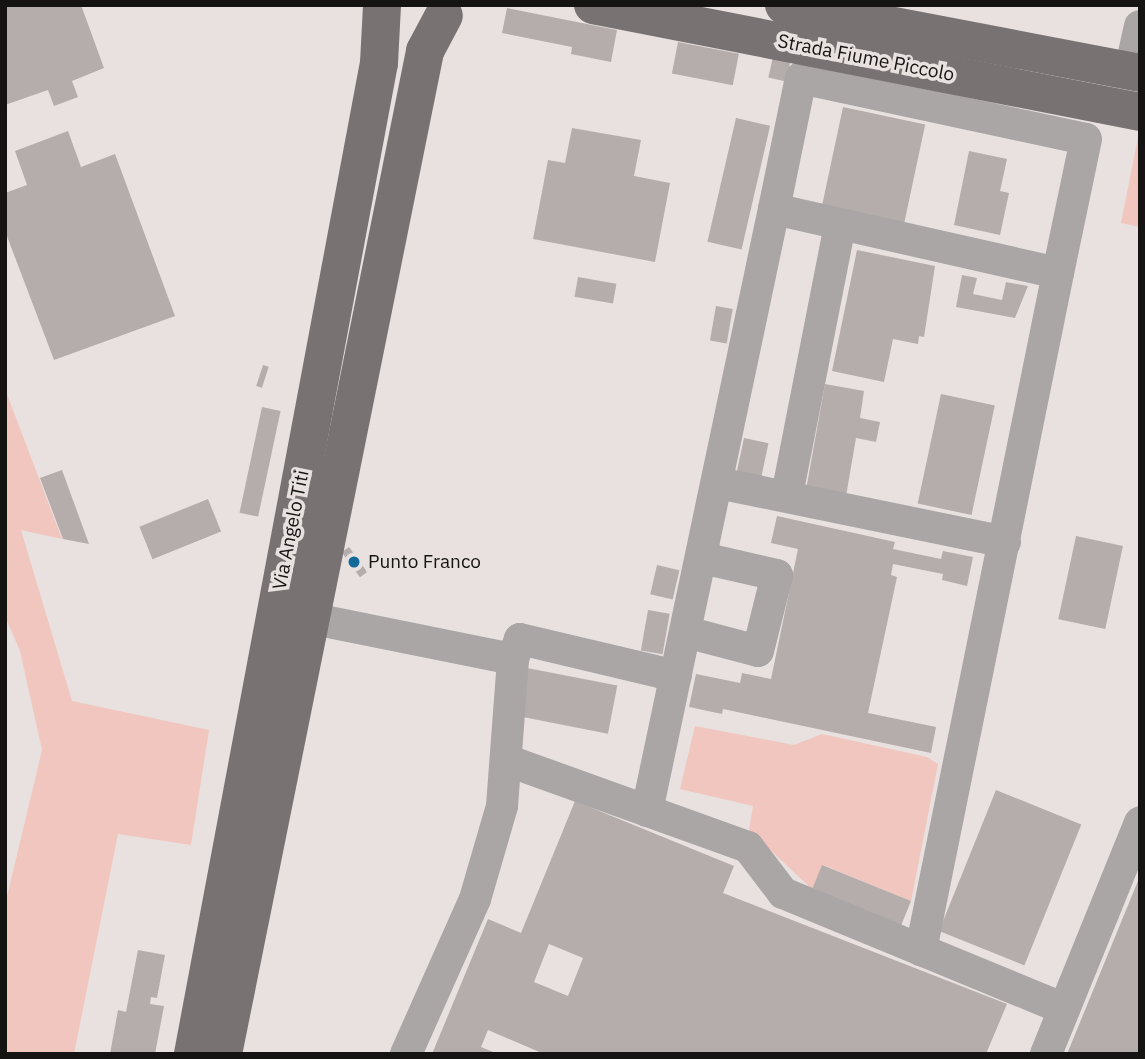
<!DOCTYPE html>
<style>
body{margin:0}
#map{position:relative;width:1145px;height:1059px;overflow:hidden;background:#e8e1e0;font-family:"IBM Plex Sans",sans-serif}
div>[style]{position:absolute}
.green>*{inset:0;background:#f1c6be}
.building>*{inset:0;background:#b4adac;transform-origin:0 0}
.minor>*{height:32px;margin:-16px;padding:0 16px;transform-origin:16px;border-radius:16px;background:#a9a6a5}
.major>*{height:38px;margin:-19px;padding:0 19px;transform-origin:19px;border-radius:19px;background:#787272}
.dots>*{width:19px;height:19px;translate:-50% -50%;box-sizing:border-box;border:4px solid #e8e1e0;border-radius:50%}
span{translate:-50% -50%;white-space:nowrap;text-align:center;line-height:1.15;-webkit-text-stroke:7px #e8e1e0;paint-order:stroke}
.street-label{font-size:19px;color:#161413}
.poi-label{font-size:19px;color:#161413}
.left{translate:0 -50%;text-align:left}
.frame{position:absolute;inset:0;border:7px solid #161413;pointer-events:none}
</style>
<div id="map">
<div class="green">
<div style="clip-path:polygon(1139px 132px,1140px 132px,1140px 227px,1121px 223px)"></div>
<div style="clip-path:polygon(5px 389px,62px 539px,21px 530px,72px 701px,209px 730px,191px 845px,118px 834px,74px 1054px,5px 1054px,5px 905px,42px 750px,20px 651px,5px 616px)"></div>
<div style="clip-path:polygon(695px 726px,794px 745px,822px 734px,927px 757px,938px 764px,911px 901px,823px 865px,813px 890px,749px 830px,753px 806px,680px 789px)"></div>
</div>
<div class="building">
<div style="clip-path:polygon(5px 5px,81px 5px,104px 68px,72px 81px,78px 97px,54px 106px,48px 90px,5px 105px)"></div>
<div style="clip-path:polygon(507px 8px,617px 30px,611px 62px,571px 54px,572px 47px,502px 33px)"></div>
<div style="left:678px;top:42px;width:62px;height:32px;rotate:11deg"></div>
<div style="left:773px;top:57px;width:18px;height:21px;rotate:13deg"></div>
<div style="left:843px;top:107px;width:84px;height:106px;rotate:12deg"></div>
<div style="left:736px;top:118px;width:35px;height:127px;rotate:13deg"></div>
<div style="clip-path:polygon(572px 128px,641px 140px,634px 176px,670px 183px,655px 262px,533px 239px,548px 160px,565px 163px)"></div>
<div style="clip-path:polygon(68px 131px,81px 167px,115px 154px,175px 316px,54px 360px,5px 231px,5px 193px,27px 185px,15px 151px)"></div>
<div style="clip-path:polygon(969px 151px,1007px 159px,1000px 191px,1009px 193px,1000px 235px,954px 225px)"></div>
<div style="clip-path:polygon(857px 250px,935px 266px,924px 337px,919px 336px,918px 344px,893px 339px,884px 382px,832px 371px)"></div>
<div style="clip-path:polygon(962px 275px,977px 278px,973px 294px,1002px 300px,1006px 282px,1028px 286px,1015px 318px,956px 307px)"></div>
<div style="left:578px;top:277px;width:39px;height:20px;rotate:10deg"></div>
<div style="left:716px;top:306px;width:17px;height:35px;rotate:10deg"></div>
<div style="left:263px;top:365px;width:6px;height:22px;rotate:18deg"></div>
<div style="clip-path:polygon(825px 384px,864px 391px,860px 418px,880px 422px,876px 442px,856px 438px,845px 502px,806px 490px)"></div>
<div style="left:941px;top:394px;width:55px;height:112px;rotate:12deg"></div>
<div style="left:262px;top:407px;width:19px;height:108px;rotate:12deg"></div>
<div style="left:744px;top:438px;width:25px;height:42px;rotate:12deg"></div>
<div style="clip-path:polygon(62px 470px,89px 544px,63px 539px,40px 478px)"></div>
<div style="left:208px;top:499px;width:35px;height:74px;rotate:68deg"></div>
<div style="clip-path:polygon(777px 516px,895px 542px,893px 549px,941px 559px,943px 551px,973px 557px,967px 586px,942px 580px,943px 574px,893px 564px,891px 575px,897px 577px,868px 713px,936px 727px,931px 753px,723px 709px,722px 714px,689px 707px,696px 674px,740px 683px,742px 673px,771px 679px,798px 549px,771px 543px)"></div>
<div style="left:1076px;top:536px;width:48px;height:85px;rotate:12deg"></div>
<div style="left:349px;top:547px;width:31px;height:9px;rotate:54deg"></div>
<div style="left:657px;top:565px;width:23px;height:30px;rotate:13deg"></div>
<div style="left:648px;top:610px;width:22px;height:41px;rotate:10deg"></div>
<div style="left:527px;top:668px;width:92px;height:49px;rotate:11deg"></div>
<div style="left:996px;top:790px;width:92px;height:152px;rotate:22deg"></div>
<div style="clip-path:polygon(evenodd,575px 801px,734px 866px,723px 893px,1007px 1004px,986px 1054px,544px 1054px,488px 1030px,481px 1047px,498px 1054px,432px 1054px,488px 919px,521px 933px,575px 801px,549px 944px,583px 958px,568px 996px,534px 982px,549px 944px)"></div>
<div style="left:822px;top:865px;width:96px;height:27px;rotate:22deg"></div>
<div style="clip-path:polygon(1140px 876px,1140px 1054px,1067px 1054px)"></div>
<div style="clip-path:polygon(138px 950px,165px 955px,157px 998px,151px 997px,150px 1004px,164px 1006px,155px 1054px,110px 1054px,118px 1010px,126px 1012px)"></div>
</div>
<div class="minor">
<div style="left:1130px;top:71px;width:46px;rotate:-77.5deg"></div>
<div style="left:774px;top:209px;width:134px;rotate:-78.4deg"></div>
<div style="left:801px;top:78px;width:291px;rotate:12.1deg"></div>
<div style="left:1086px;top:139px;width:137px;rotate:101.8deg"></div>
<div style="left:718px;top:483px;width:293px;rotate:11.6deg"></div>
<div style="left:787px;top:495px;width:276px;rotate:-78.9deg"></div>
<div style="left:309px;top:618px;width:208px;rotate:11.4deg"></div>
<div style="left:686px;top:632px;width:74px;rotate:14.8deg"></div>
<div style="left:758px;top:651px;width:78px;rotate:-76deg"></div>
<div style="left:777px;top:575px;width:77px;rotate:-167.2deg"></div>
<div style="left:506px;top:760px;width:257px;rotate:19.8deg"></div>
<div style="left:748px;top:847px;width:58px;rotate:52.7deg"></div>
<div style="left:783px;top:893px;width:304px;rotate:22.4deg"></div>
<div style="left:647px;top:811px;width:615px;rotate:-78.09deg"></div>
<div style="left:774px;top:209px;width:291px;rotate:12.7deg"></div>
<div style="left:1058px;top:273px;width:691px;rotate:101.44deg"></div>
<div style="left:406px;top:1054px;width:170px;rotate:-66deg"></div>
<div style="left:475px;top:899px;width:97px;rotate:-73.8deg"></div>
<div style="left:502px;top:806px;width:147px;rotate:-85.7deg"></div>
<div style="left:513px;top:659px;width:21px;rotate:-71deg"></div>
<div style="left:520px;top:639px;width:160px;rotate:13.3deg"></div>
<div style="left:1046px;top:1054px;width:250px;rotate:-67.9deg"></div>
</div>
<div class="major">
<div style="left:593px;top:5px;width:557px;rotate:11.07deg"></div>
<div style="left:784px;top:5px;width:362px;rotate:10.8deg"></div>
<div style="left:193px;top:1054px;width:1008px;rotate:-79.37deg"></div>
<div style="left:379px;top:63px;width:58px;rotate:-87deg"></div>
<div style="left:223px;top:1054px;width:1023px;rotate:-78.61deg"></div>
<div style="left:425px;top:51px;width:40px;rotate:-62deg"></div>
</div>
<div class="dots">
<div style="left:354px;top:562px;background:#126a9a"></div>
</div>
<div class="street-label">
<span style="left:866px;top:58px;rotate:11deg">Strada Fiume Piccolo</span>
<span style="left:291px;top:530px;rotate:-79deg">Via Angelo Titi</span>
</div>
<div class="poi-label">
<span class="left" style="left:368px;top:562px">Punto Franco</span>
</div>
<div class="frame"></div>
</div>
